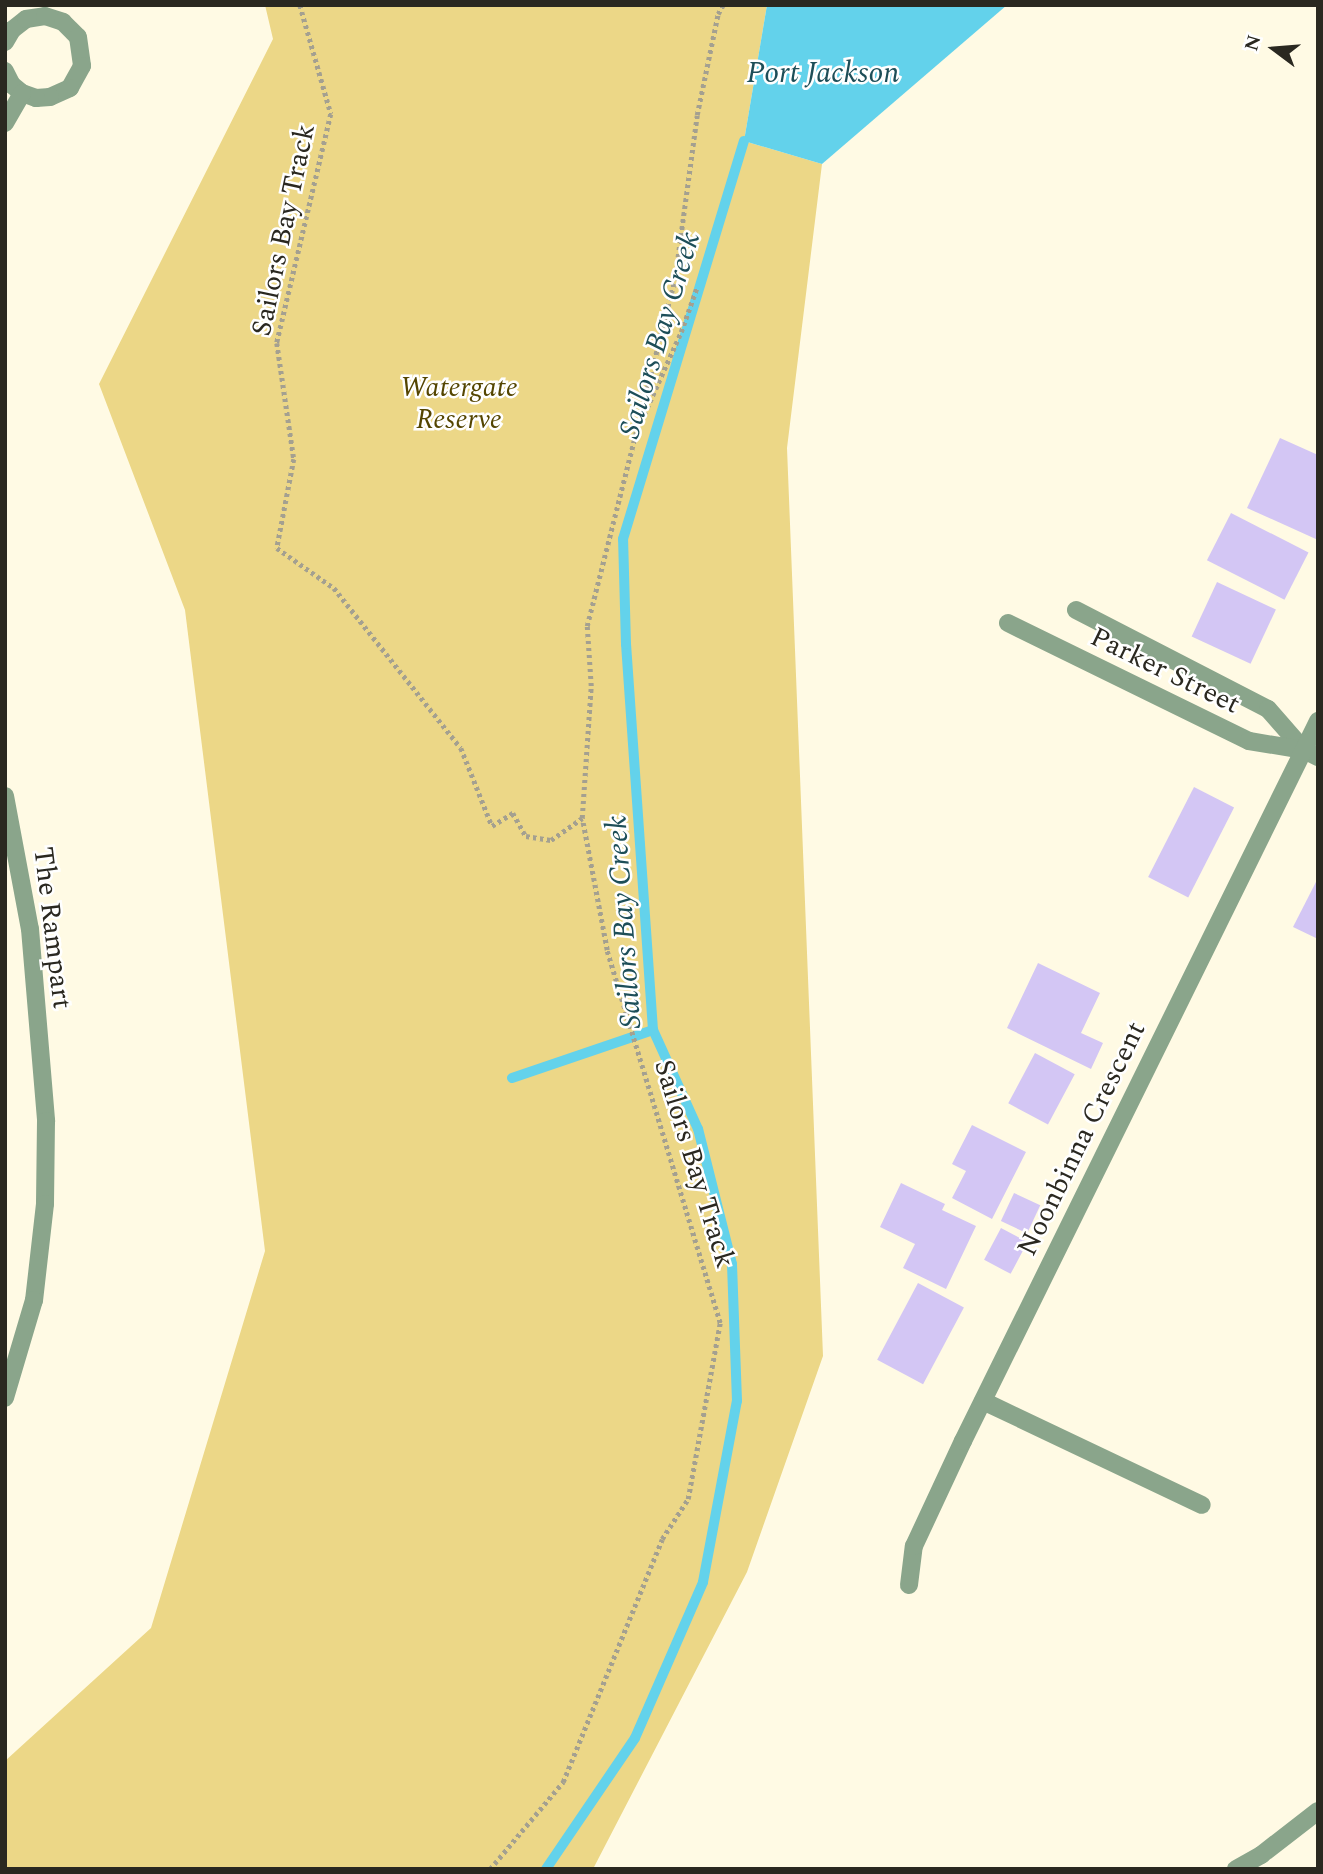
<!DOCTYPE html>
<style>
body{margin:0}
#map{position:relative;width:1323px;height:1874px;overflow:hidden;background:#fffae4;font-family:Spectral,serif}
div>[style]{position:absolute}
.green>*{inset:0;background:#ecd787}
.water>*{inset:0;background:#63d2eb}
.stream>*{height:10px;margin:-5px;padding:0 5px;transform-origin:5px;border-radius:5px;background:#63d2eb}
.building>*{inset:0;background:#d3c6f4;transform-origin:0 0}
.path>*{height:4.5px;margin-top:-2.25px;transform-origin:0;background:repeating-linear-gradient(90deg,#a4a090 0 3.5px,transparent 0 7px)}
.minor>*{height:18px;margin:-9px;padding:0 9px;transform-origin:9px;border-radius:9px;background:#8aa58b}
span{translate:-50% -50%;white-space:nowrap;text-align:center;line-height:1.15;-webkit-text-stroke:5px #fff;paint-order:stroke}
.street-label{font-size:28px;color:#2a2820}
.park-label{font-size:28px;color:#544500;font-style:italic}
.water-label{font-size:30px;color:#1d4e58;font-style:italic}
.frame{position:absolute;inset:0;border:7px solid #2a2820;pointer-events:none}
.north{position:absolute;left:1239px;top:14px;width:70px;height:70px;-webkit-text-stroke:5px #fff;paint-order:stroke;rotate:286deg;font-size:19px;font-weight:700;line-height:28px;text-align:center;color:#2a2820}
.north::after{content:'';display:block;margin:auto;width:24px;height:32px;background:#2a2820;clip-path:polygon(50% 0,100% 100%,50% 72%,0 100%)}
</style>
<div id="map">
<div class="green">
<div style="clip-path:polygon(265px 5px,767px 5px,744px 141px,822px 164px,787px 448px,823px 1356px,747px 1572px,593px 1869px,5px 1869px,5px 1761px,151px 1628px,265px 1251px,185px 610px,99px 384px,273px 39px)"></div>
</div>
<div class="water">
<div style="clip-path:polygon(767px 5px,1007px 5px,822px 164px,744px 141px)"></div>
</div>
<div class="stream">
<div style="left:512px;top:1078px;width:149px;rotate:-18.8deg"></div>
<div style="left:546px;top:1869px;width:158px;rotate:-55.8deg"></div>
<div style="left:635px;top:1738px;width:170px;rotate:-66.4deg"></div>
<div style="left:703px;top:1582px;width:184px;rotate:-79.4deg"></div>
<div style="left:737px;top:1401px;width:137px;rotate:-92.1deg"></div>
<div style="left:732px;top:1264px;width:139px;rotate:-104.1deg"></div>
<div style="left:698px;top:1129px;width:109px;rotate:-114.4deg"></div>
<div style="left:653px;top:1030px;width:387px;rotate:-94deg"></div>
<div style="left:626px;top:644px;width:105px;rotate:-91.6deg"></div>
<div style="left:623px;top:539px;width:416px;rotate:-73.1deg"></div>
</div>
<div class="building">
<div style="clip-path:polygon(1280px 438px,1318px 455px,1318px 540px,1247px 508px)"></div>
<div style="left:1231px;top:513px;width:87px;height:53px;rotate:27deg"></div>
<div style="left:1217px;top:582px;width:65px;height:60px;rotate:25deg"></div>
<div style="left:1194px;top:787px;width:45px;height:101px;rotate:27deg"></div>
<div style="clip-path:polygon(1318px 878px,1318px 939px,1293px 927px)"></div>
<div style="clip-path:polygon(1038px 963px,1100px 993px,1081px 1033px,1103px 1043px,1091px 1069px,1007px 1028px)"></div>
<div style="left:1035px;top:1053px;width:45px;height:57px;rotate:28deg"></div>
<div style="clip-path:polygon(972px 1125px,1026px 1152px,992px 1219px,952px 1198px,966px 1171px,952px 1164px)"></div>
<div style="clip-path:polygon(901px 1183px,945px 1204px,942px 1210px,976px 1226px,946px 1289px,903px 1268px,915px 1244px,880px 1227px)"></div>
<div style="left:1014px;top:1193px;width:29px;height:31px;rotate:25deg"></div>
<div style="left:1001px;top:1228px;width:30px;height:36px;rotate:28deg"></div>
<div style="left:918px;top:1283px;width:52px;height:87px;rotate:28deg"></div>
</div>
<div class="path">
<div style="left:300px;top:5px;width:113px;rotate:74.1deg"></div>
<div style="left:331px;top:114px;width:235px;rotate:103.3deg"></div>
<div style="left:277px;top:343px;width:117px;rotate:81.7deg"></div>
<div style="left:294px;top:459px;width:91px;rotate:100.8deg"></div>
<div style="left:277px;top:548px;width:70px;rotate:35.1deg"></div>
<div style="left:334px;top:588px;width:204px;rotate:51.6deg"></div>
<div style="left:461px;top:748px;width:84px;rotate:68.3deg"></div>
<div style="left:492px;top:826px;width:25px;rotate:-32deg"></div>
<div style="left:513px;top:813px;width:26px;rotate:61deg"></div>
<div style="left:526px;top:836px;width:25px;rotate:9deg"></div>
<div style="left:551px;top:840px;width:38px;rotate:-35deg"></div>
<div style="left:641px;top:421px;width:98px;rotate:-65.8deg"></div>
<div style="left:681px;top:332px;width:48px;rotate:-70.4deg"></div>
<div style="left:490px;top:1869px;width:114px;rotate:-50deg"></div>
<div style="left:563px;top:1782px;width:262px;rotate:-67.8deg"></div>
<div style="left:662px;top:1539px;width:48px;rotate:-57deg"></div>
<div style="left:688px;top:1499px;width:179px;rotate:-79.7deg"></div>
<div style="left:720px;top:1323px;width:390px;rotate:-106.9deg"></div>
<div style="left:607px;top:950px;width:134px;rotate:-100.7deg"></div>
<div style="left:582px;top:818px;width:132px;rotate:-86.1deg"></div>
<div style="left:591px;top:686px;width:60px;rotate:-93.8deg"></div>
<div style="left:587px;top:626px;width:359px;rotate:-75.8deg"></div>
<div style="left:675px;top:278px;width:164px;rotate:-82.3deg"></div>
<div style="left:697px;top:115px;width:103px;rotate:-78.3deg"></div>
<div style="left:718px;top:14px;width:10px;rotate:-61deg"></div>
</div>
<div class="minor">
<div style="left:5px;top:42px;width:14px;rotate:-60deg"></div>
<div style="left:12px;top:30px;width:18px;rotate:-38deg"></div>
<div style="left:26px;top:19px;width:19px;rotate:-9deg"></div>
<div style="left:45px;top:16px;width:19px;rotate:18deg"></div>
<div style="left:63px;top:22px;width:21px;rotate:45deg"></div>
<div style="left:78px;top:37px;width:29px;rotate:82deg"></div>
<div style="left:82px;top:66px;width:25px;rotate:119deg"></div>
<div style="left:70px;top:88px;width:22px;rotate:156deg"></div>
<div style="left:50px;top:97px;width:14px;rotate:176deg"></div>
<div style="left:36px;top:98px;width:15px;rotate:-160deg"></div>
<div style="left:22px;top:93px;width:13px;rotate:-141deg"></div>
<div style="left:12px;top:85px;width:16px;rotate:-117deg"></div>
<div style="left:5px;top:123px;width:34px;rotate:-60deg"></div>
<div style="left:1076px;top:610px;width:216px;rotate:27.3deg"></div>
<div style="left:1268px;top:709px;width:55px;rotate:48.7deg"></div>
<div style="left:1008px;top:623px;width:268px;rotate:26.1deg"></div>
<div style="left:1249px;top:741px;width:56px;rotate:9.3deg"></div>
<div style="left:1304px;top:750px;width:16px;rotate:27deg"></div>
<div style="left:5px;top:796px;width:135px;rotate:79.4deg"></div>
<div style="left:30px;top:929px;width:193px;rotate:85.2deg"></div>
<div style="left:46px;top:1121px;width:83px;rotate:90.7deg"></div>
<div style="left:45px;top:1204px;width:97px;rotate:96.5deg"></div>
<div style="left:34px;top:1300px;width:102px;rotate:106.5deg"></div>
<div style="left:983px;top:1401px;width:242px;rotate:25.4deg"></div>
<div style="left:909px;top:1585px;width:39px;rotate:-83deg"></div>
<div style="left:914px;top:1546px;width:116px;rotate:-65deg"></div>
<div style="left:963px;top:1441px;width:803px;rotate:-63.75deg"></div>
<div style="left:1236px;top:1869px;width:29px;rotate:-29deg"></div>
<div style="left:1261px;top:1855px;width:72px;rotate:-37.7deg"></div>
</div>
<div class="street-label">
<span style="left:284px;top:230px;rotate:-78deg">Sailors Bay Track</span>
<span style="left:1165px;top:671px;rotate:26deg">Parker Street</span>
<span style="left:52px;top:928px;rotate:83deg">The Rampart</span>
<span style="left:1082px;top:1139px;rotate:-64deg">Noonbinna Crescent</span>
<span style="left:694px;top:1164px;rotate:73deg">Sailors Bay Track</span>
</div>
<div class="park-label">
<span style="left:459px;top:404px">Watergate<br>Reserve</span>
</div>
<div class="water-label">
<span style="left:823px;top:73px">Port Jackson</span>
<span style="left:660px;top:335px;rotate:-73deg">Sailors Bay Creek</span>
<span style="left:624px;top:922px;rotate:-94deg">Sailors Bay Creek</span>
</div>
<div class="frame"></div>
<div class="north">N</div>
</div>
